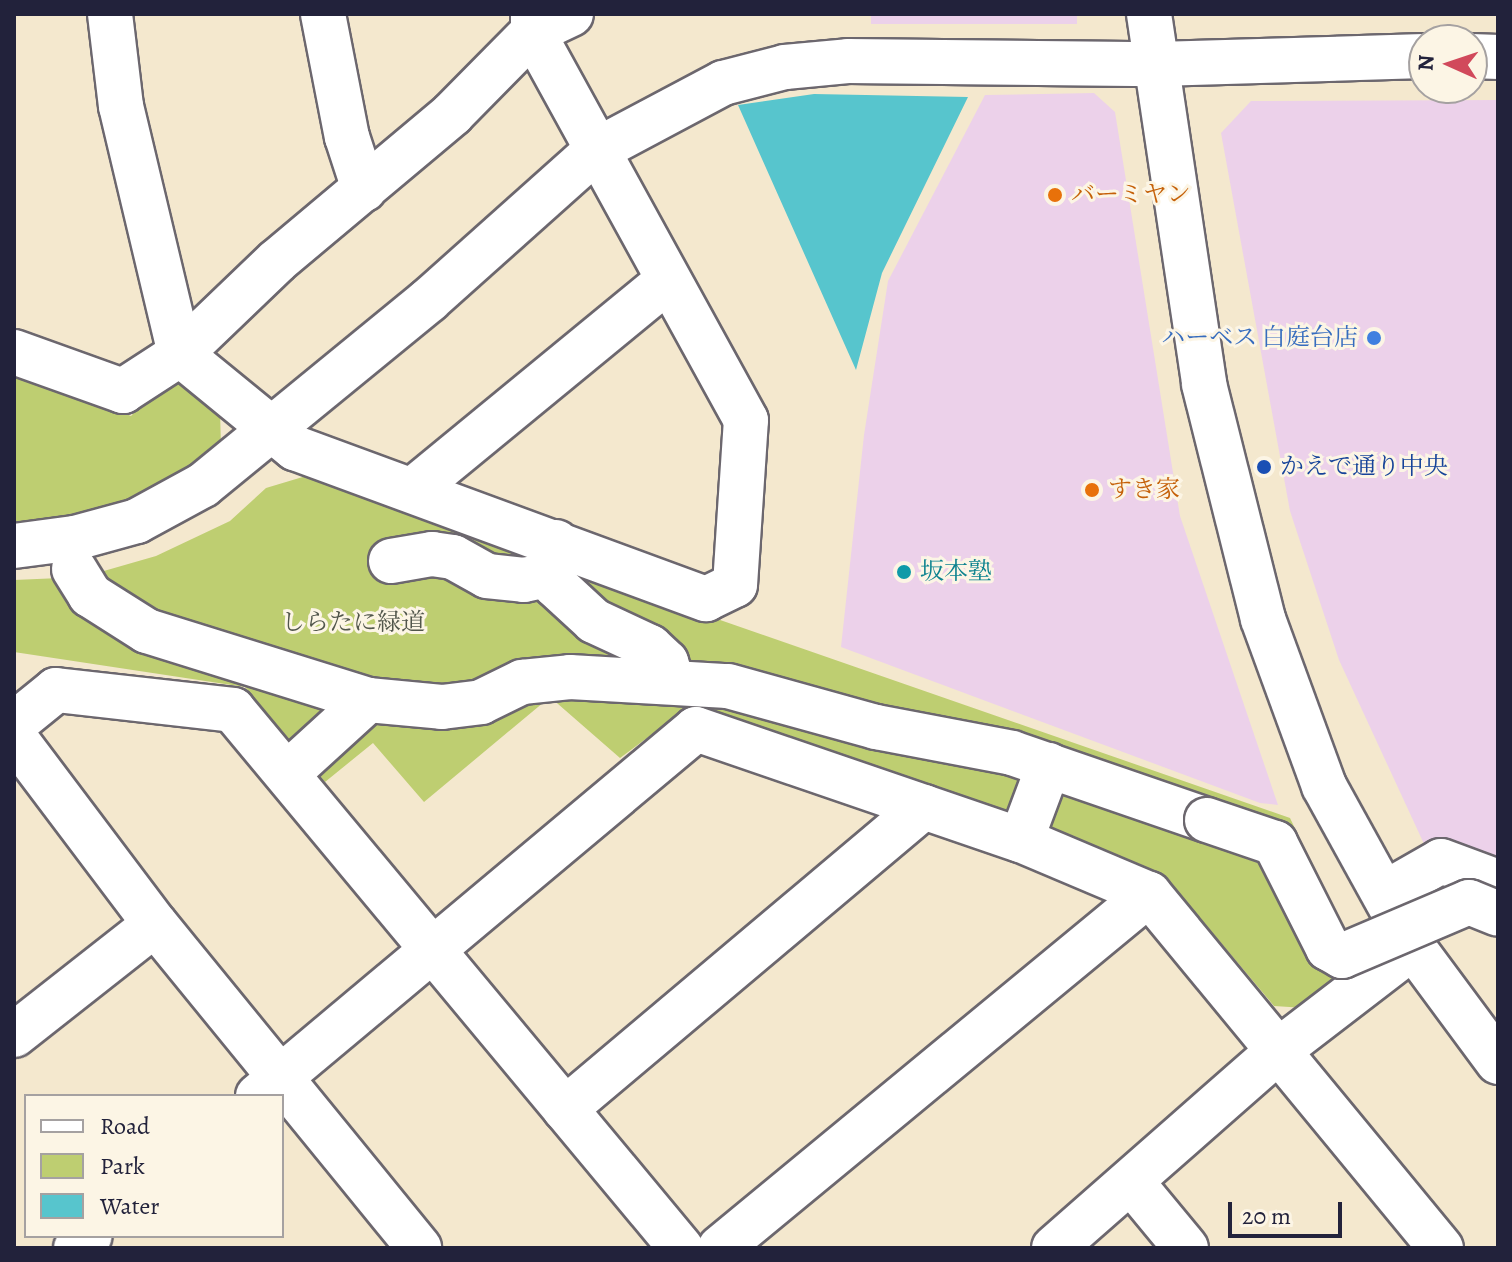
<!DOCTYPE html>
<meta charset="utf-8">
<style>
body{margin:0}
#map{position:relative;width:1512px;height:1262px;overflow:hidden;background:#f4e8ce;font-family:Alegreya,"Noto Serif JP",serif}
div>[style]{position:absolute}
.built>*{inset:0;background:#ecd1ea;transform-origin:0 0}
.green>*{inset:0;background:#bece71}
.water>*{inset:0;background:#57c5cd}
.roads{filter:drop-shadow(2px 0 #6c676e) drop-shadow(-2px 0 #6c676e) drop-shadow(0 2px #6c676e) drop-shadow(0 -2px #6c676e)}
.minor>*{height:44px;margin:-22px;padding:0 22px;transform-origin:22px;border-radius:22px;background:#fff}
.bridges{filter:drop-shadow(2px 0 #6c676e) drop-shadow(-2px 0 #6c676e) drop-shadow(0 2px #6c676e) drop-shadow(0 -2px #6c676e)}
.minor-bridge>*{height:44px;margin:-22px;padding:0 22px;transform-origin:22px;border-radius:22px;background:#fff}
.dots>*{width:22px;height:22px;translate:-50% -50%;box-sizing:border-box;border:4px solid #fcf5e5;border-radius:50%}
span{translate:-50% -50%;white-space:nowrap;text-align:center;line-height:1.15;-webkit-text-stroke:6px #fcf5e5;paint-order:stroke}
.food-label{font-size:24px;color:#c56008}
.left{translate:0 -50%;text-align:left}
.shop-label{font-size:24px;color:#366cbe}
.right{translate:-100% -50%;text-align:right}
.transit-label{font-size:24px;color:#164399}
.culture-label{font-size:24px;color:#0d838f}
.park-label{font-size:24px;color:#51564b}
.frame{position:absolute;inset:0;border:16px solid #22223b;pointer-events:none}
.legend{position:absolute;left:24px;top:1094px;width:260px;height:144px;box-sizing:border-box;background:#fcf5e5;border:2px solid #a5a1a1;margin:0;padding:10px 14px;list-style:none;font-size:24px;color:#22223b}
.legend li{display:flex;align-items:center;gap:16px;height:40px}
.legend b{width:40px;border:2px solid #a5a1a1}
.north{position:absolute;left:1408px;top:24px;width:80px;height:80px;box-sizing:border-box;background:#fcf5e5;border:2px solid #a5a1a1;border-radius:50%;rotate:273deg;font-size:22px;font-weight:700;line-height:32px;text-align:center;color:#22223b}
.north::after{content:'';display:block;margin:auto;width:28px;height:36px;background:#d1495b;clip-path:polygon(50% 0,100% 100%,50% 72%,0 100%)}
.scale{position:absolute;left:1228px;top:1202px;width:114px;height:36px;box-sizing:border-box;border:4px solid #22223b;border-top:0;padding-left:10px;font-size:24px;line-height:28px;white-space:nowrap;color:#22223b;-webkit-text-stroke:6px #fcf5e5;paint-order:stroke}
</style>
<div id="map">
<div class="built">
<div style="left:871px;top:14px;width:206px;height:10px"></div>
<div style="clip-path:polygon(1094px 93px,1115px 112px,1180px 516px,1278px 805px,1260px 803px,841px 647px,864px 435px,888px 281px,985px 95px)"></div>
<div style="clip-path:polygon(1498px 100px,1498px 870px,1425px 846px,1339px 660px,1290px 511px,1221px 133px,1251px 101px)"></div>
</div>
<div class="green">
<div style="clip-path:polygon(14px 368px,131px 416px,167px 377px,196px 376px,220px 410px,221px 448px,139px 501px,91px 518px,14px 526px)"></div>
<div style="clip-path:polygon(306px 476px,1290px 818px,1346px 935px,1354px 968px,1305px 1008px,1274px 1006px,1163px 874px,694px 703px,620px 758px,550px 697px,424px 802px,373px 743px,325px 782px,245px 687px,14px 652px,14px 580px,83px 577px,156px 556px,230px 521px,266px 488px)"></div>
</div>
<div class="water">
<div style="clip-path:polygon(814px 94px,968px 97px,882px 273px,856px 370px,738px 105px)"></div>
</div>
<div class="roads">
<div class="minor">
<div style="left:110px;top:14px;width:93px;rotate:83.2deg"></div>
<div style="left:121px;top:106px;width:255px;rotate:76.6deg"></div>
<div style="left:180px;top:354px;width:149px;rotate:39.3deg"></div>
<div style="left:295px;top:448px;width:438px;rotate:20.2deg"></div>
<div style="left:706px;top:599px;width:32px;rotate:-26deg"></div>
<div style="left:735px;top:585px;width:165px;rotate:-86.2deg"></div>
<div style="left:746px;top:420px;width:443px;rotate:-118.8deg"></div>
<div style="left:533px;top:32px;width:18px;rotate:-90deg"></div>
<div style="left:323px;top:14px;width:125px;rotate:79deg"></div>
<div style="left:347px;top:137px;width:55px;rotate:71.9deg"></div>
<div style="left:1149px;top:14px;width:374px;rotate:81.5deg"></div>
<div style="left:1204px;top:384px;width:242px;rotate:75.9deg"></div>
<div style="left:1263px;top:619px;width:178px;rotate:69.9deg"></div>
<div style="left:1324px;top:786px;width:184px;rotate:61.1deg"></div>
<div style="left:1413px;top:947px;width:143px;rotate:53.5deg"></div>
<div style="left:1472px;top:56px;width:26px;rotate:2deg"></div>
<div style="left:14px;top:352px;width:116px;rotate:19.7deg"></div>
<div style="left:123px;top:391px;width:68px;rotate:-33deg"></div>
<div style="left:180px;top:354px;width:134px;rotate:-43.8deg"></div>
<div style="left:277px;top:261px;width:229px;rotate:-40deg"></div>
<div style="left:452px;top:114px;width:115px;rotate:-45.4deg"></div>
<div style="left:533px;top:32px;width:42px;rotate:-25.3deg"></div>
<div style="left:414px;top:489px;width:328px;rotate:-39.4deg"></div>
<div style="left:556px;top:542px;width:34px;rotate:104deg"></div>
<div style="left:548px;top:575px;width:12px;rotate:55deg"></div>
<div style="left:555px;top:585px;width:53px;rotate:42.7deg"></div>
<div style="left:594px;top:621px;width:62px;rotate:24.9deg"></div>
<div style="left:650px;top:647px;width:22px;rotate:43deg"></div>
<div style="left:666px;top:662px;width:20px;rotate:72deg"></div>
<div style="left:14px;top:546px;width:62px;rotate:-7.5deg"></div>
<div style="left:75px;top:538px;width:64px;rotate:-15.3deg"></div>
<div style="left:137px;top:521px;width:75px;rotate:-28.6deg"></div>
<div style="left:203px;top:485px;width:292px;rotate:-39.3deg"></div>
<div style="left:429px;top:300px;width:225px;rotate:-41.8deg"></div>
<div style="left:597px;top:150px;width:143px;rotate:-28deg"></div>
<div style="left:723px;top:83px;width:64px;rotate:-14.5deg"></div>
<div style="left:785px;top:67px;width:63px;rotate:-5.4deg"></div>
<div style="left:848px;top:61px;width:309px;rotate:0.6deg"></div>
<div style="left:1157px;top:64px;width:267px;rotate:-1.7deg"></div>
<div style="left:391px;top:561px;width:42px;rotate:-9.7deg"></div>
<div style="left:432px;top:554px;width:21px;rotate:8deg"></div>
<div style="left:453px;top:557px;width:39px;rotate:29deg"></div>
<div style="left:487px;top:576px;width:37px;rotate:6deg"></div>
<div style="left:524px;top:580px;width:25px;rotate:-12deg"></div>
<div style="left:74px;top:569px;width:31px;rotate:58deg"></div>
<div style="left:90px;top:595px;width:67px;rotate:32.3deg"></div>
<div style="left:147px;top:631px;width:232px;rotate:17.3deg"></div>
<div style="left:368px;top:700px;width:108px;rotate:137.6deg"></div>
<div style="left:368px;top:700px;width:74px;rotate:5.4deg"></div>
<div style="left:442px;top:707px;width:39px;rotate:-7deg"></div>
<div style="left:481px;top:702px;width:46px;rotate:-26deg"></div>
<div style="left:522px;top:682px;width:48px;rotate:-5.9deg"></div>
<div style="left:570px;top:677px;width:158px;rotate:3.3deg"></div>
<div style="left:728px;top:686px;width:154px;rotate:15.5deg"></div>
<div style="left:876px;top:727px;width:138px;rotate:10.8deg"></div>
<div style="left:1012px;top:753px;width:206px;rotate:19deg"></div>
<div style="left:14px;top:724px;width:54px;rotate:-39deg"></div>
<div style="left:56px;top:690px;width:178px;rotate:6.4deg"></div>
<div style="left:233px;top:710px;width:700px;rotate:50.22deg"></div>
<div style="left:14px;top:737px;width:234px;rotate:53deg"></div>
<div style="left:155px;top:924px;width:418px;rotate:50.8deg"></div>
<div style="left:1021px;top:840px;width:80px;rotate:-69.5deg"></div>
<div style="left:1385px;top:893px;width:64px;rotate:-29.7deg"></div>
<div style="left:1441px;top:861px;width:61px;rotate:20.2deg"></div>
<div style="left:14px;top:1035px;width:179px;rotate:-38.2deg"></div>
<div style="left:258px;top:1096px;width:571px;rotate:-39.96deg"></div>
<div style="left:696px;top:729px;width:343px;rotate:18.9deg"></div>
<div style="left:1021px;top:840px;width:139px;rotate:22.9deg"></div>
<div style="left:1149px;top:894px;width:459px;rotate:50.5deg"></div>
<div style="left:565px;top:1109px;width:469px;rotate:-40.1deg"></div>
<div style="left:1133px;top:1184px;width:83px;rotate:50.4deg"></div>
<div style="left:76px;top:1248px;width:18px;rotate:-41deg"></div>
<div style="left:720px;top:1248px;width:556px;rotate:-39.53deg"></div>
<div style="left:1054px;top:1248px;width:300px;rotate:-41.3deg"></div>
<div style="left:1279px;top:1050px;width:169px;rotate:-37.5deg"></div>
</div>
</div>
<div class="bridges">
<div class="minor-bridge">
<div style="left:1207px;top:820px;width:72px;rotate:18.7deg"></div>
<div style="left:1275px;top:843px;width:118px;rotate:63.2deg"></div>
<div style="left:1328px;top:948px;width:16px;rotate:30deg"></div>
<div style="left:1342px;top:956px;width:138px;rotate:-23deg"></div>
<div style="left:1469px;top:902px;width:31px;rotate:22deg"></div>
</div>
</div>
<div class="dots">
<div style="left:1055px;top:195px;background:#e8710a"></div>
<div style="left:1374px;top:338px;background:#3f7fe0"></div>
<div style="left:1264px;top:467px;background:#1a4fb4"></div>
<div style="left:1092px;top:490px;background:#e8710a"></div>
<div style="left:904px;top:572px;background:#0f9aa8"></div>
</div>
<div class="food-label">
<span class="left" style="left:1071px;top:195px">バーミヤン</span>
<span class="left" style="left:1108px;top:490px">すき家</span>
</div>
<div class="shop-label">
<span class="right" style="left:1358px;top:338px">ハーベス 白庭台店</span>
</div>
<div class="transit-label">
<span class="left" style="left:1280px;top:467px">かえで通り中央</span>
</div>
<div class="culture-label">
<span class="left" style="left:920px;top:572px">坂本塾</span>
</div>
<div class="park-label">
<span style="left:353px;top:623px">しらたに緑道</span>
</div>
<div class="frame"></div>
<ul class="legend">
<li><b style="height:10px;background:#fff"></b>Road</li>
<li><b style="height:22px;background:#bece71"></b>Park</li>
<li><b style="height:22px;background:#57c5cd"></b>Water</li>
</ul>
<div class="north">N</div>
<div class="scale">20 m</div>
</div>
